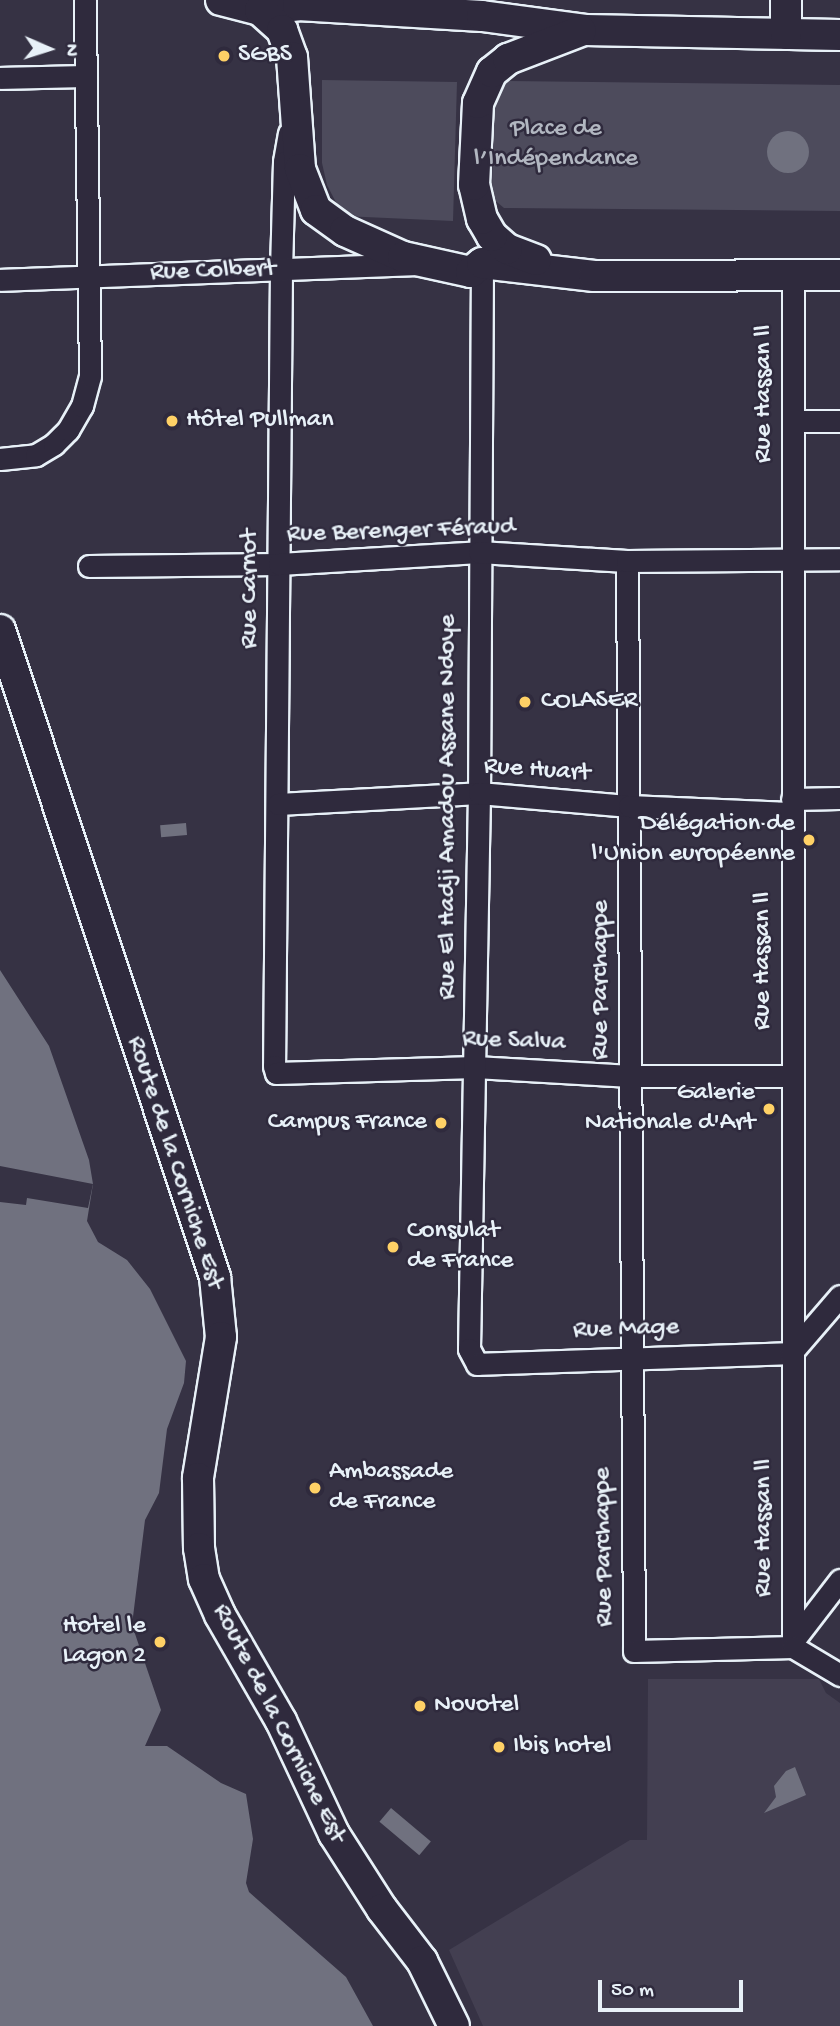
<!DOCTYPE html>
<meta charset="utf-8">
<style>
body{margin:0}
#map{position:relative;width:840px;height:2026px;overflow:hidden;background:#363244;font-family:"Gochi Hand",sans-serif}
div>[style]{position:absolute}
.built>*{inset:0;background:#433f51}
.green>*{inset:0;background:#4d4b5c}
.water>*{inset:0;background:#70717f;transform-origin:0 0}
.round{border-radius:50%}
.pier>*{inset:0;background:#363244}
.roads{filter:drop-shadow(2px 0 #e8f1f8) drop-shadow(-2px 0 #e8f1f8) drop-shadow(0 2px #e8f1f8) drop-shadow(0 -2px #e8f1f8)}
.street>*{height:21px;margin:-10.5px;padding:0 10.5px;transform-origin:10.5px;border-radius:10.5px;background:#2f2a3d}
.secondary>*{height:30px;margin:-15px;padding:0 15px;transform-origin:15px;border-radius:15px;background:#2f2a3d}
.dots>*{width:19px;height:19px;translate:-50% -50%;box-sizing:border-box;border:4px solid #2f2a3d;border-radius:50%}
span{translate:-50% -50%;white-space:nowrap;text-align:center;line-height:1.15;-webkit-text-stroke:5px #2f2a3d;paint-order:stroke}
.poi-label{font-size:26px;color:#e8f1f8}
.left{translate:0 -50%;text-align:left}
.right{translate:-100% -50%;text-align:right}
.park-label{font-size:26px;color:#b2b7c1}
.street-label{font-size:26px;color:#e8f1f8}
.north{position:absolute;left:14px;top:14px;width:70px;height:70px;-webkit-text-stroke:5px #2f2a3d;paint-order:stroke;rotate:93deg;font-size:19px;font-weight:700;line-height:28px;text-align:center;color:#e8f1f8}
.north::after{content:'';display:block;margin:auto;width:24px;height:32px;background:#e8f1f8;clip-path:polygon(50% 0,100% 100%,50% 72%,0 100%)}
.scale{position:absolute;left:598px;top:1980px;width:145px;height:32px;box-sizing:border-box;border:4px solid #e8f1f8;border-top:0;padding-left:9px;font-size:21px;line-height:24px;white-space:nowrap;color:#e8f1f8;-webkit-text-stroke:5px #2f2a3d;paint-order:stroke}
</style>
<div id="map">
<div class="built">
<div style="clip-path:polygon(648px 1679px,819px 1679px,826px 1693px,840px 1703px,840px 2026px,483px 2026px,449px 1950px,630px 1840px,647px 1840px)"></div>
</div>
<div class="green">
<div style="clip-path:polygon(322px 80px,457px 82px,453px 221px,343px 216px,327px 185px,322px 163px)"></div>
<div style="clip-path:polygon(508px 81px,840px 85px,840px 211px,504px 208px,492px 198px,493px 99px)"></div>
</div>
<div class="water">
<div class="round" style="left:767px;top:131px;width:42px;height:42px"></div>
<div style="left:186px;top:823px;width:12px;height:26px;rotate:85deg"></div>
<div style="clip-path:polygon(0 970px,49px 1046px,89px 1160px,93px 1184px,87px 1221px,98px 1242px,127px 1260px,150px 1289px,186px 1361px,184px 1383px,167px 1429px,159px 1493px,145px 1520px,132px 1625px,161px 1710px,145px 1746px,167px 1746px,221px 1783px,246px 1794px,253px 1839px,246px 1883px,249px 1892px,346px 1977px,373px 2026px,0 2026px)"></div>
<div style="clip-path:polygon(795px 1767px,806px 1795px,764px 1813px,776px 1797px,774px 1786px,786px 1771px)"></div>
<div style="left:391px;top:1808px;width:52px;height:18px;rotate:40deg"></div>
</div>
<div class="pier">
<div style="clip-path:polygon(0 1166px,93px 1184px,88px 1208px,27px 1198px,26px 1205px,0 1202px)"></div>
</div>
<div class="roads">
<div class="street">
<div style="left:0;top:78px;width:86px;rotate:-1.3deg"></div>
<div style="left:289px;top:133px;width:29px;rotate:100deg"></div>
<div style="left:284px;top:162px;width:108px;rotate:91.6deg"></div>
<div style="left:281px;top:270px;width:796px;rotate:90.5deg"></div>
<div style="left:274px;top:1066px;width:7px;rotate:74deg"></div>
<div style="left:276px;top:1073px;width:199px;rotate:-1.7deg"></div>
<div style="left:475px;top:1067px;width:156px;rotate:3.3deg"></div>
<div style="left:631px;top:1076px;width:161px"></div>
<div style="left:482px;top:263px;width:530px;rotate:90.32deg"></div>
<div style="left:479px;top:793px;width:556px;rotate:91.03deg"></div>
<div style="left:469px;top:1349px;width:17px;rotate:62deg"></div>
<div style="left:477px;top:1364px;width:314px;rotate:-2deg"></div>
<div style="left:791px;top:1353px;width:75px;rotate:-49.3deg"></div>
<div style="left:0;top:280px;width:414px;rotate:-2.2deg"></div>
<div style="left:793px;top:421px;width:47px"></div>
<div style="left:0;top:459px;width:36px;rotate:-6deg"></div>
<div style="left:36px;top:455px;width:21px;rotate:-31deg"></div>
<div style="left:54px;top:444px;width:20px;rotate:-45deg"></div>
<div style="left:68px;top:430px;width:28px;rotate:-60deg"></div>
<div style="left:82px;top:406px;width:31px;rotate:-75deg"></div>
<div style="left:90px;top:376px;width:376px;rotate:-90.8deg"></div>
<div style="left:627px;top:561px;width:1090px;rotate:89.63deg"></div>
<div style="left:634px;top:1651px;width:159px;rotate:-1.4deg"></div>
<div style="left:89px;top:566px;width:190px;rotate:-0.6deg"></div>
<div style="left:279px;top:564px;width:200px;rotate:-3.4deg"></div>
<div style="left:479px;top:552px;width:148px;rotate:3.5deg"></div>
<div style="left:627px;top:561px;width:213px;rotate:-0.5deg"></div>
<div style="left:792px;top:799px;width:48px;rotate:-1.2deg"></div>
<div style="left:278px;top:804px;width:201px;rotate:-3.1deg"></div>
<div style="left:479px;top:793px;width:151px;rotate:5deg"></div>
<div style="left:629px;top:806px;width:163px;rotate:2.5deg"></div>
<div style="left:793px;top:1641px;width:77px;rotate:-52.4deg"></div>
<div style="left:793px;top:1647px;width:1372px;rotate:-90deg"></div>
<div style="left:793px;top:1647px;width:55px;rotate:30.8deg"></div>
</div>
<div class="secondary">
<div style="left:221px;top:0;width:40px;rotate:14.4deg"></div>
<div style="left:260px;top:10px;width:38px;rotate:-7deg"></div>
<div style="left:298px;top:5px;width:184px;rotate:3.4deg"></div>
<div style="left:482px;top:16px;width:104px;rotate:7.7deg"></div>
<div style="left:585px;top:30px;width:255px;rotate:1.1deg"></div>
<div style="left:786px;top:0;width:34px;rotate:90deg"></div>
<div style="left:260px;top:10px;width:30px;rotate:42deg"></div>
<div style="left:282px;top:30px;width:29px;rotate:70deg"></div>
<div style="left:292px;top:57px;width:112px;rotate:85.9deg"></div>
<div style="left:300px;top:169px;width:44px;rotate:68.7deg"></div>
<div style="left:316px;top:210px;width:36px;rotate:36deg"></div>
<div style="left:345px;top:231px;width:64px;rotate:24.1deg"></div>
<div style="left:403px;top:257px;width:70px;rotate:12.4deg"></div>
<div style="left:471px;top:272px;width:14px;rotate:-39deg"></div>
<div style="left:482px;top:263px;width:113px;rotate:6.6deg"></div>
<div style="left:594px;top:276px;width:246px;rotate:-0.2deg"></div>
<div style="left:536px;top:260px;width:31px;rotate:-159deg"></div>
<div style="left:507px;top:249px;width:20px;rotate:-139deg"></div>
<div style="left:492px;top:236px;width:20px;rotate:-120deg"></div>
<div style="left:482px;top:219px;width:35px;rotate:-103deg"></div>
<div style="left:474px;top:185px;width:82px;rotate:-87.2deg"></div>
<div style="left:478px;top:103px;width:34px;rotate:-66deg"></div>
<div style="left:492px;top:72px;width:21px;rotate:-39deg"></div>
<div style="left:508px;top:59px;width:78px;rotate:-21deg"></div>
<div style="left:0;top:630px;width:682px;rotate:71.62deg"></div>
<div style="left:215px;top:1277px;width:60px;rotate:84.3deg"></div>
<div style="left:221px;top:1337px;width:143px;rotate:99.3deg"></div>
<div style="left:198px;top:1478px;width:70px;rotate:89.2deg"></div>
<div style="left:199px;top:1548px;width:31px;rotate:81deg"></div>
<div style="left:204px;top:1579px;width:39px;rotate:66deg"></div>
<div style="left:220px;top:1615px;width:122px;rotate:60.1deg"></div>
<div style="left:281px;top:1721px;width:125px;rotate:64.9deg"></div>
<div style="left:334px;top:1834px;width:89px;rotate:57.4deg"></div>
<div style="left:382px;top:1909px;width:66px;rotate:52.4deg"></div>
<div style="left:422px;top:1961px;width:72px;rotate:63.8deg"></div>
</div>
</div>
<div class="dots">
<div style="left:224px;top:56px;background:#ffd166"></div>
<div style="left:172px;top:421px;background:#ffd166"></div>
<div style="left:525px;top:702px;background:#ffd166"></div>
<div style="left:809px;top:840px;background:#ffd166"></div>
<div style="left:769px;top:1109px;background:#ffd166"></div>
<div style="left:441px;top:1123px;background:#ffd166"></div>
<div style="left:393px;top:1247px;background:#ffd166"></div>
<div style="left:315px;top:1488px;background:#ffd166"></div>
<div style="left:160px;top:1642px;background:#ffd166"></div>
<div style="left:420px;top:1706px;background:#ffd166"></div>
<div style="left:499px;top:1747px;background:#ffd166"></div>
</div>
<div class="poi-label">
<span class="left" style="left:238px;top:56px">SGBS</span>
<span class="left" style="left:186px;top:421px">Hôtel Pullman</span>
<span class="left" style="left:541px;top:702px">COLASER</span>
<span class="right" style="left:795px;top:840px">Délégation de<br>l'Union européenne</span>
<span class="right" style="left:755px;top:1109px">Galerie<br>Nationale d'Art</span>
<span class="right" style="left:427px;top:1123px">Campus France</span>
<span class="left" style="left:407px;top:1247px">Consulat<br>de France</span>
<span class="left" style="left:329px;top:1488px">Ambassade<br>de France</span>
<span class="right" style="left:146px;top:1642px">Hotel le<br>Lagon 2</span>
<span class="left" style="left:434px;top:1706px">Novotel</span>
<span class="left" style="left:513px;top:1747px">Ibis hotel</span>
</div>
<div class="park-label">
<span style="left:556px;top:145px">Place de<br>l’Indépendance</span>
</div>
<div class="street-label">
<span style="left:213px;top:272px;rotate:-2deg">Rue Colbert</span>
<span style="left:765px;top:394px;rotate:-90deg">Rue Hassan ll</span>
<span style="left:401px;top:532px;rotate:-2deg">Rue Berenger Féraud</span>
<span style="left:251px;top:589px;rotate:-90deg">Rue Carnot</span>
<span style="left:537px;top:771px;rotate:4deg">Rue Huart</span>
<span style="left:449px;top:807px;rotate:-90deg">Rue El Hadji Amadou Assane Ndoye</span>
<span style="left:764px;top:961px;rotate:-90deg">Rue Hassan ll</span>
<span style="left:602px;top:980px;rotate:-90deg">Rue Parchappe</span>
<span style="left:514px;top:1042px;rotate:2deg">Rue Salva</span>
<span style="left:174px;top:1163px;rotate:72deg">Route de la Corniche Est</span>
<span style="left:626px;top:1330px;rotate:-2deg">Rue Mage</span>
<span style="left:765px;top:1528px;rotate:-90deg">Rue Hassan ll</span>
<span style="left:605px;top:1547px;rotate:-91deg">Rue Parchappe</span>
<span style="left:278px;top:1724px;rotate:63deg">Route de la Corniche Est</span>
</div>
<div class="north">N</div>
<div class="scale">50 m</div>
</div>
